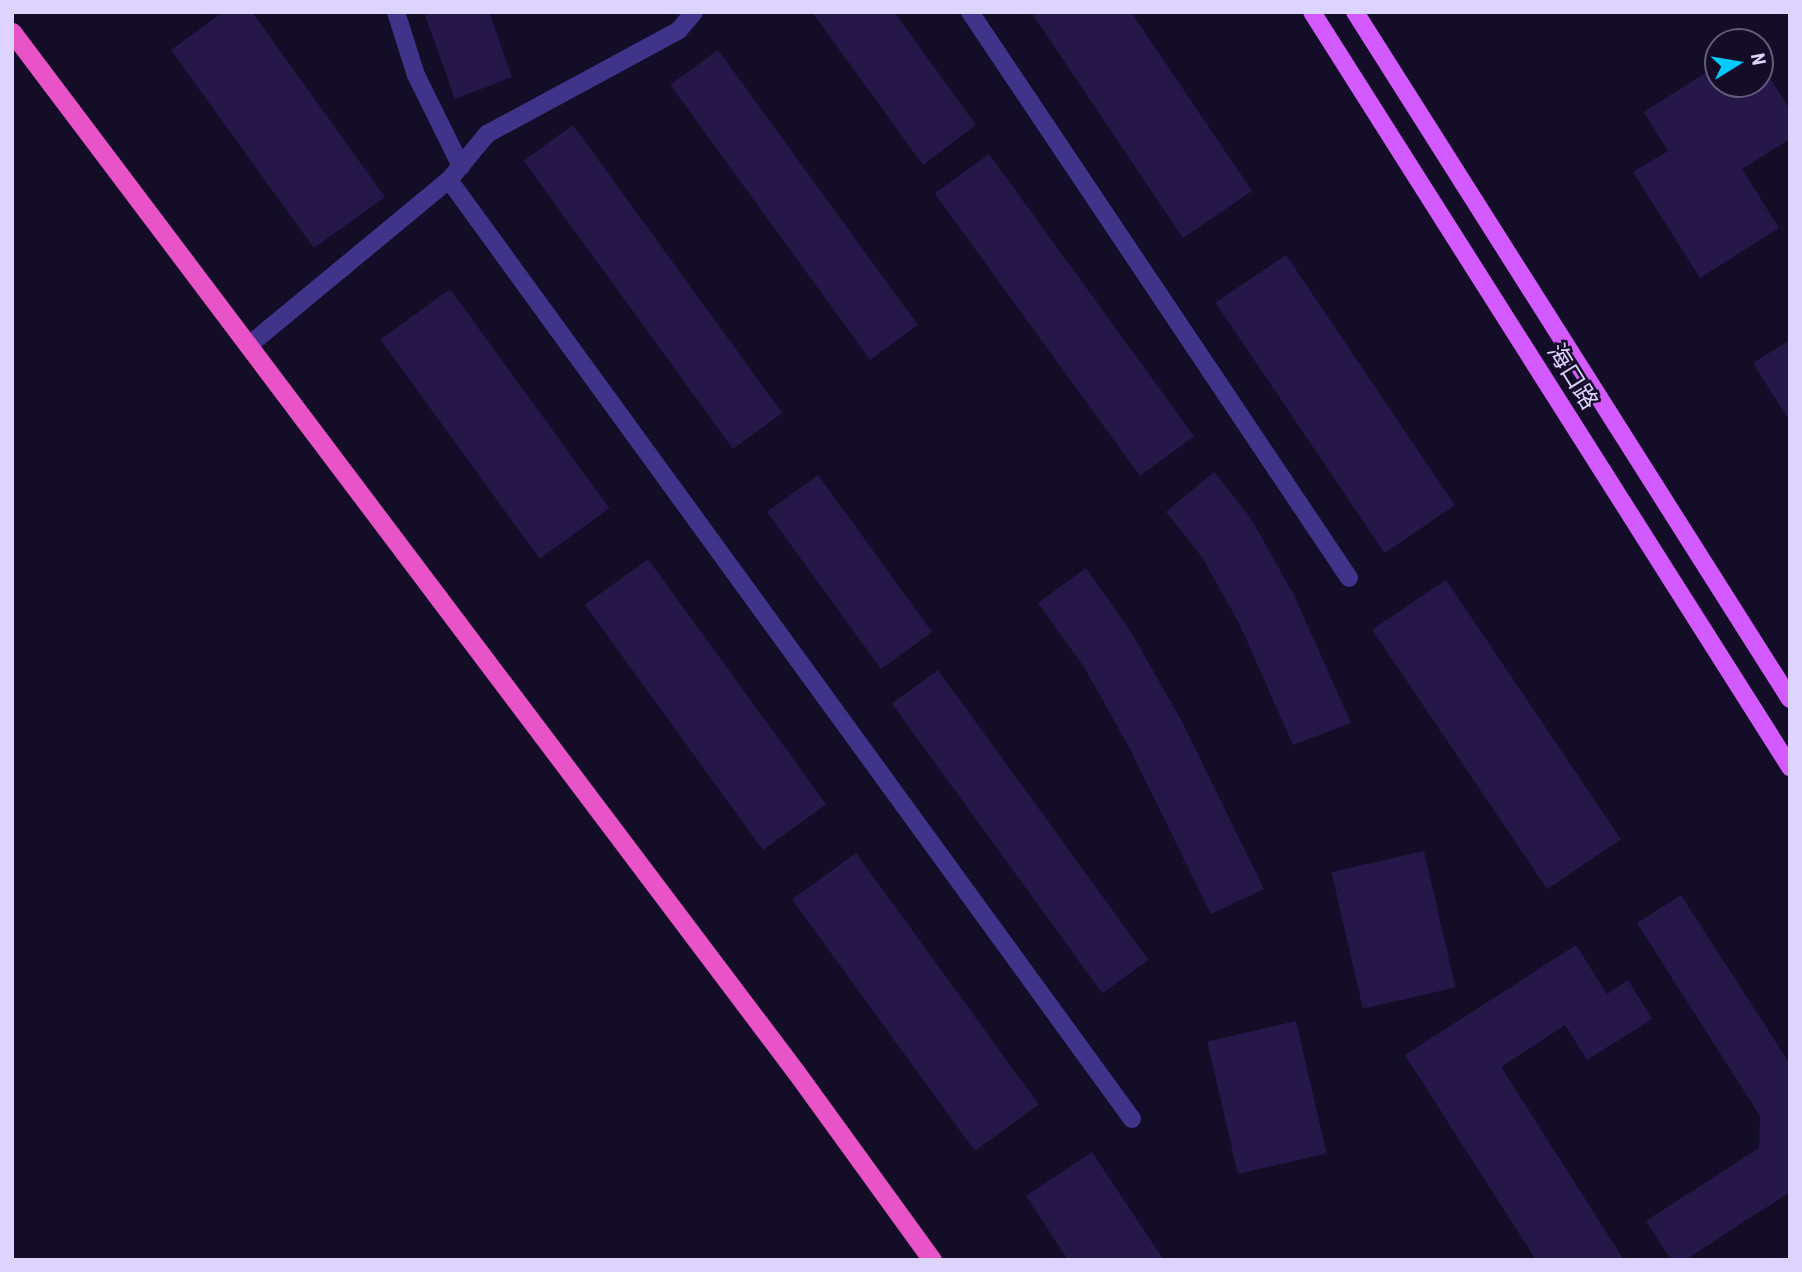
<!DOCTYPE html>
<meta charset="utf-8">
<style>
body{margin:0}
#map{position:relative;width:1802px;height:1272px;overflow:hidden;background:#140d27;font-family:"Roboto Condensed","Noto Sans SC",sans-serif}
div>[style]{position:absolute}
.building>*{inset:0;background:#261749;transform-origin:0 0}
.minor>*{height:18px;margin:-9px;padding:0 9px;transform-origin:9px;border-radius:9px;background:#40348a}
.primary>*{height:18px;margin:-9px;padding:0 9px;transform-origin:9px;border-radius:9px;background:#d25aff}
.trunk>*{height:19px;margin:-9.5px;padding:0 9.5px;transform-origin:9.5px;border-radius:9.5px;background:#e854c8}
span{translate:-50% -50%;white-space:nowrap;text-align:center;line-height:1.15;-webkit-text-stroke:5px #140d27;paint-order:stroke}
.street-label{font-size:24px;color:#dcd3ff}
.frame{position:absolute;inset:0;border:14px solid #dcd3ff;pointer-events:none}
.north{position:absolute;left:1704px;top:28px;width:70px;height:70px;box-sizing:border-box;background:#140d27;border:2px solid #645c7d;border-radius:50%;rotate:79deg;font-size:19px;font-weight:700;line-height:28px;text-align:center;color:#dcd3ff}
.north::after{content:'';display:block;margin:auto;width:24px;height:32px;background:#00cbfe;clip-path:polygon(50% 0,100% 100%,50% 72%,0 100%)}
</style>
<div id="map">
<div class="building">
<div style="clip-path:polygon(223px 12px,252px 12px,385px 197px,314px 248px,171px 50px)"></div>
<div style="clip-path:polygon(424px 12px,489px 12px,512px 77px,455px 99px)"></div>
<div style="clip-path:polygon(812px 12px,894px 12px,976px 125px,923px 165px)"></div>
<div style="clip-path:polygon(1031px 12px,1131px 12px,1252px 191px,1183px 238px)"></div>
<div style="left:718px;top:50px;width:340px;height:59px;rotate:54deg"></div>
<div style="clip-path:polygon(1760px 62px,1790px 110px,1790px 139px,1742px 169px,1779px 228px,1700px 278px,1633px 172px,1668px 151px,1644px 112px,1718px 65px,1718px 84px,1760px 84px)"></div>
<div style="left:573px;top:125px;width:356px;height:61px;rotate:54deg"></div>
<div style="left:989px;top:154px;width:349px;height:67px;rotate:54deg"></div>
<div style="left:1286px;top:255px;width:302px;height:85px;rotate:56deg"></div>
<div style="left:450px;top:289px;width:271px;height:86px;rotate:54deg"></div>
<div style="clip-path:polygon(1790px 340px,1790px 422px,1753px 363px)"></div>
<div style="clip-path:polygon(1214px 472px,1250px 517px,1294px 595px,1351px 723px,1293px 745px,1240px 625px,1202px 557px,1166px 512px)"></div>
<div style="left:818px;top:475px;width:194px;height:63px;rotate:54deg"></div>
<div style="left:648px;top:559px;width:303px;height:78px;rotate:54deg"></div>
<div style="clip-path:polygon(1086px 568px,1131px 632px,1181px 720px,1264px 889px,1211px 914px,1130px 749px,1084px 667px,1038px 603px)"></div>
<div style="left:1446px;top:580px;width:313px;height:89px;rotate:56deg"></div>
<div style="left:938px;top:670px;width:358px;height:57px;rotate:54deg"></div>
<div style="left:1424px;top:851px;width:140px;height:95px;rotate:77deg"></div>
<div style="left:856px;top:853px;width:311px;height:79px;rotate:54deg"></div>
<div style="clip-path:polygon(1681px 895px,1790px 1064px,1790px 1192px,1685px 1260px,1671px 1260px,1646px 1221px,1759px 1148px,1760px 1116px,1637px 923px)"></div>
<div style="clip-path:polygon(1576px 945px,1607px 994px,1628px 980px,1652px 1019px,1587px 1060px,1565px 1025px,1501px 1067px,1624px 1260px,1536px 1260px,1405px 1055px)"></div>
<div style="left:1296px;top:1021px;width:136px;height:91px;rotate:77deg"></div>
<div style="clip-path:polygon(1092px 1152px,1164px 1260px,1068px 1260px,1026px 1196px)"></div>
</div>
<div class="minor">
<div style="left:396px;top:12px;width:66px;rotate:72.4deg"></div>
<div style="left:416px;top:75px;width:102px;rotate:63.7deg"></div>
<div style="left:970px;top:12px;width:681px;rotate:56.19deg"></div>
<div style="left:449px;top:180px;width:1161px;rotate:53.97deg"></div>
<div style="left:248px;top:346px;width:261px;rotate:-39.6deg"></div>
<div style="left:449px;top:180px;width:60px;rotate:-50.4deg"></div>
<div style="left:487px;top:134px;width:218px;rotate:-28.4deg"></div>
<div style="left:679px;top:30px;width:23px;rotate:-50deg"></div>
</div>
<div class="primary">
<div style="left:1312px;top:12px;width:894px;rotate:57.66deg"></div>
<div style="left:1355px;top:12px;width:813px;rotate:57.66deg"></div>
</div>
<div class="trunk">
<div style="left:12px;top:32px;width:1302px;rotate:52.99deg"></div>
<div style="left:796px;top:1072px;width:232px;rotate:54.1deg"></div>
</div>
<div class="street-label">
<span style="left:1572px;top:377px;rotate:58deg">海口路</span>
</div>
<div class="frame"></div>
<div class="north">N</div>
</div>
